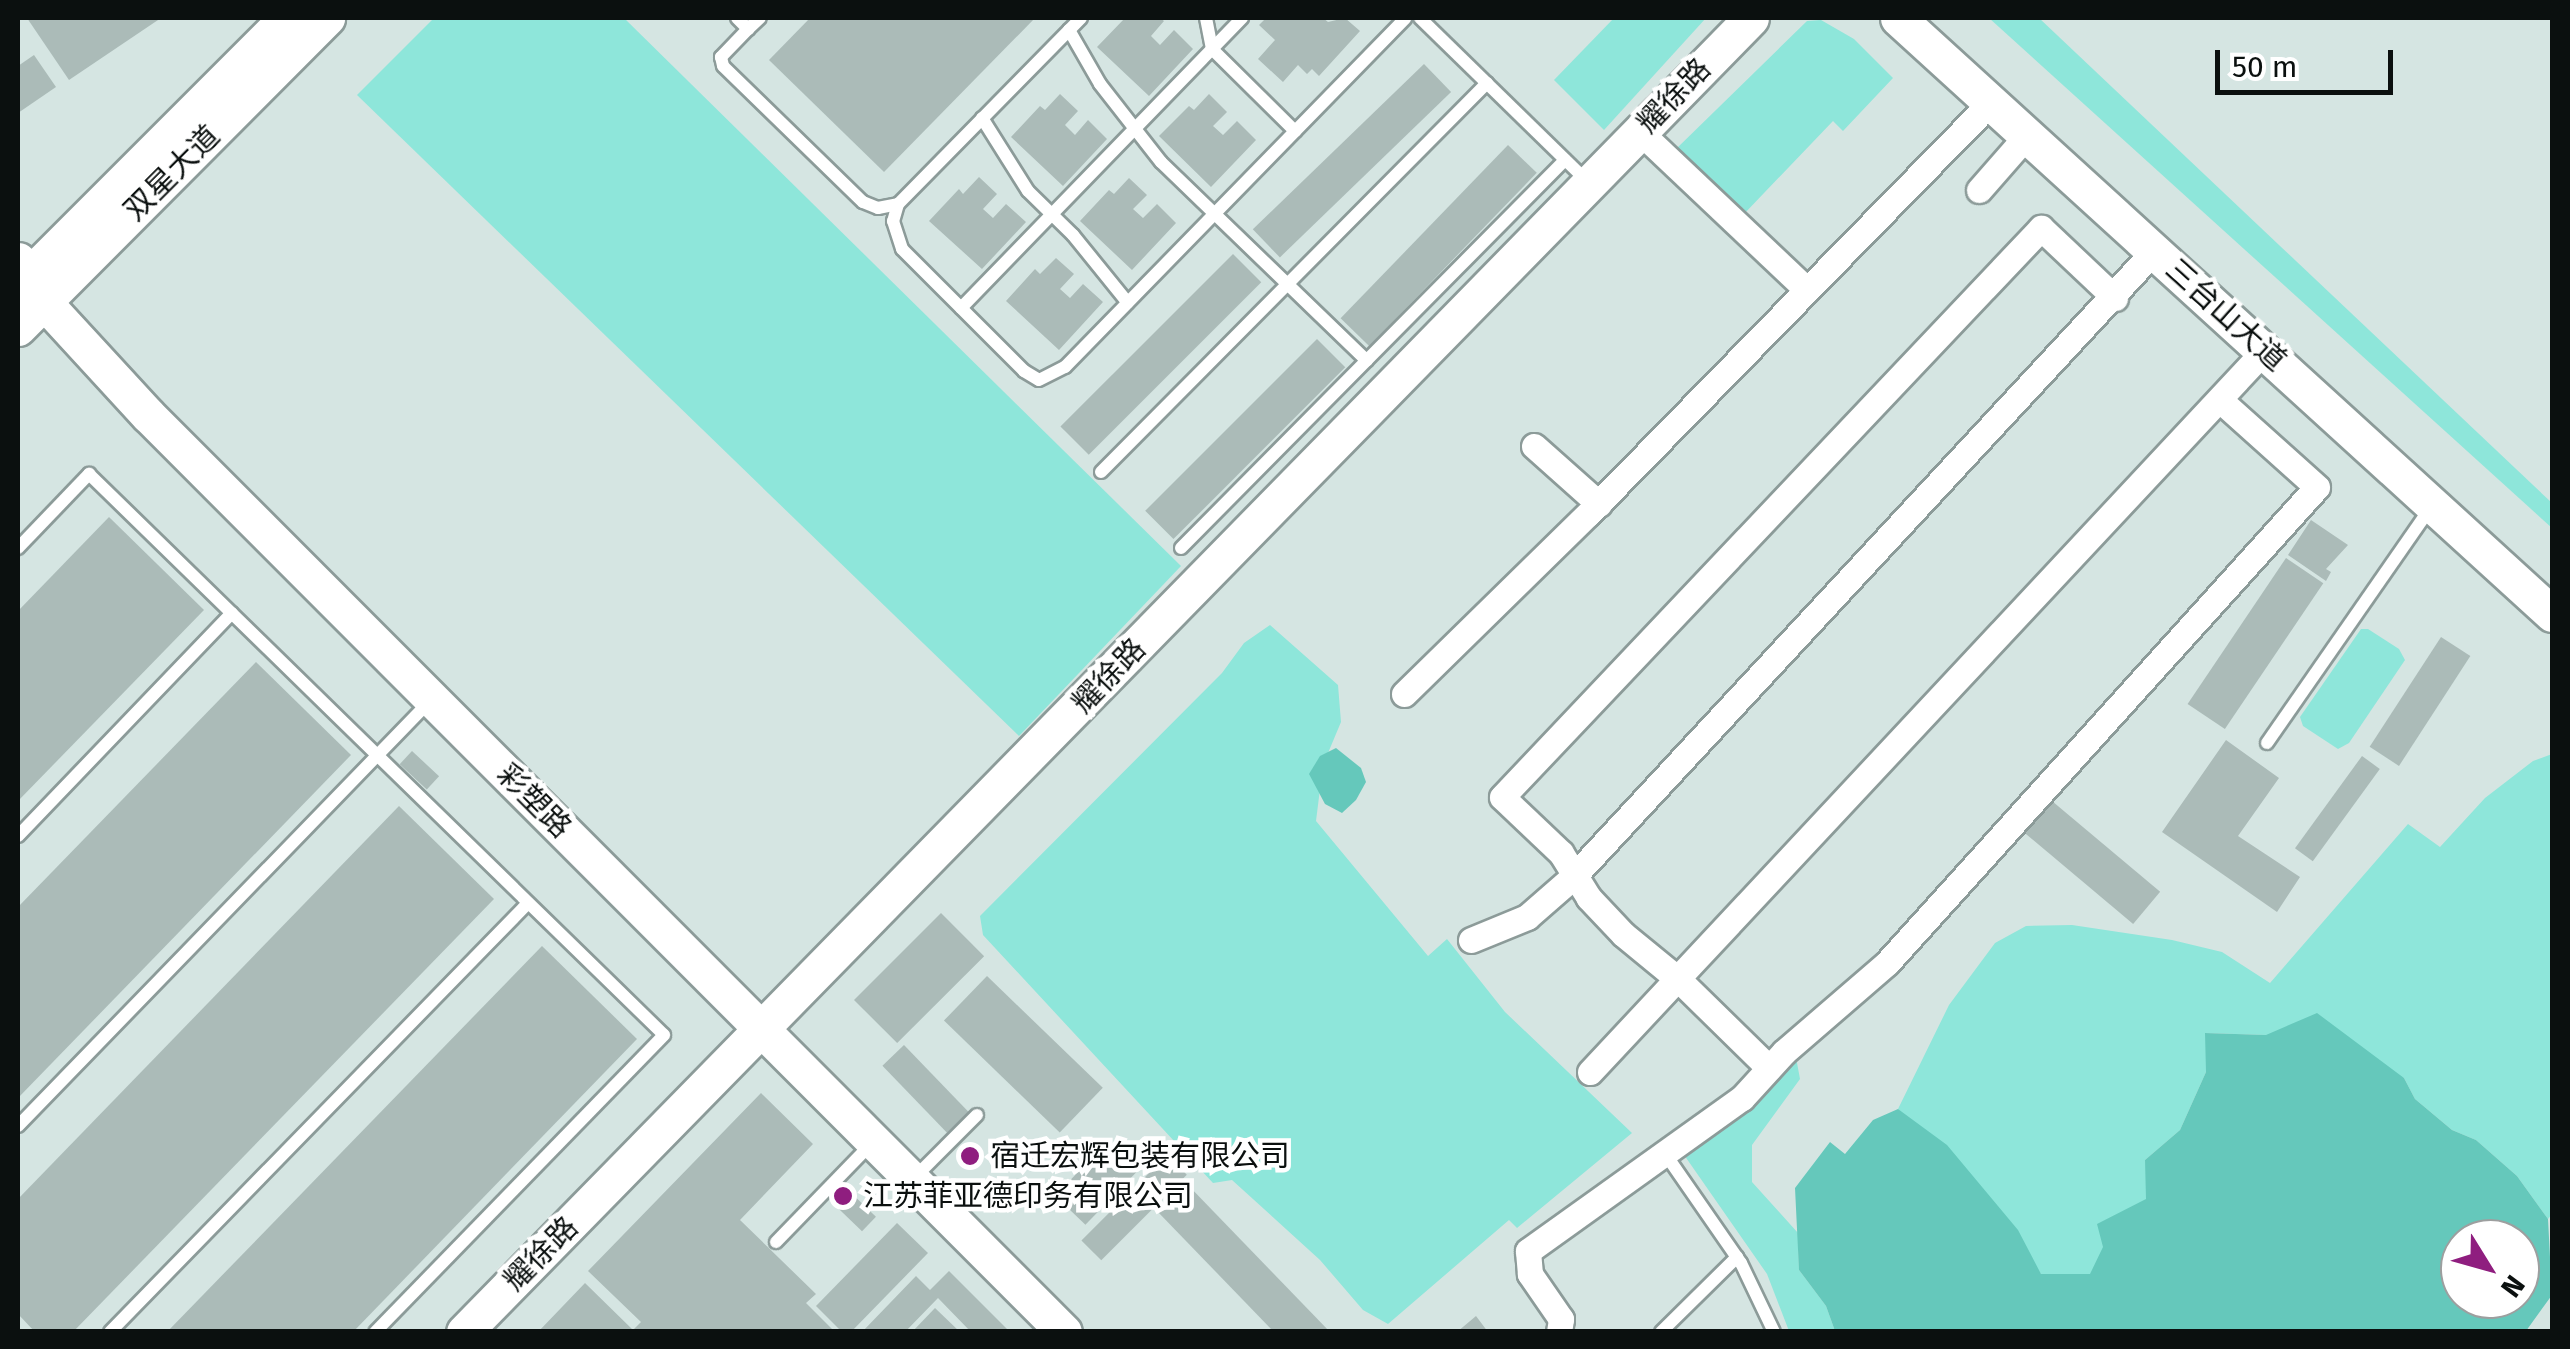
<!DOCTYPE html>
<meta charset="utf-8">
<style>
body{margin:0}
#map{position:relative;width:2570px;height:1349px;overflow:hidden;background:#d5e5e2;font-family:"Fira Sans","Noto Sans SC",sans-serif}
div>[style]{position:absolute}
.green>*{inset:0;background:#8ee6da}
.water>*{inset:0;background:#65c8bb}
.building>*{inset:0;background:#abbbb8;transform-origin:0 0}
.roads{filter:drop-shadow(2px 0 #8c9b99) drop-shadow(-2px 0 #8c9b99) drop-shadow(0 2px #8c9b99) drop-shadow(0 -2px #8c9b99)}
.lane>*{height:12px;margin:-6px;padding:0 6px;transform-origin:6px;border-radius:6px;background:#fff}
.street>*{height:25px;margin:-12.5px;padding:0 12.5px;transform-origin:12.5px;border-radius:12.5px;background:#fff}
.secondary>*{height:35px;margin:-17.5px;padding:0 17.5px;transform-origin:17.5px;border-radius:17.5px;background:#fff}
.dots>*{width:28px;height:28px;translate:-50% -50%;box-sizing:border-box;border:5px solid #fff;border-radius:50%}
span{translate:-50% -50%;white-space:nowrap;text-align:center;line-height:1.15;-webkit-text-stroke:9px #fff;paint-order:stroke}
.street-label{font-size:30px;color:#0b100f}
.poi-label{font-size:30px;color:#0b100f}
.left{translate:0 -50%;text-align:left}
.frame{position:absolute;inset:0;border:20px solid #0b100f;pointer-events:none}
.north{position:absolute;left:2440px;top:1219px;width:100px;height:100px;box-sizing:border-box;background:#fff;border:2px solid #9d9f9f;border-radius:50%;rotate:127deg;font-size:28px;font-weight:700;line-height:40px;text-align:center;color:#0b100f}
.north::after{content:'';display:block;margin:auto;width:35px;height:45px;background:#8f1e7f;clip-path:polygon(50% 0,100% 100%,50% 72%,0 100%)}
.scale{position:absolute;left:2215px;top:50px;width:178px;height:45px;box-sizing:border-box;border:5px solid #0b100f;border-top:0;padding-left:12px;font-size:30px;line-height:35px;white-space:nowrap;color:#0b100f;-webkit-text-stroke:8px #fff;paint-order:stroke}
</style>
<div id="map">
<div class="green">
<div style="clip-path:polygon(434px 18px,624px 18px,1181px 566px,1019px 736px,357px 95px)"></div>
<div style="clip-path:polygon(1614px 18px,1706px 18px,1604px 130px,1554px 80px)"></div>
<div style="clip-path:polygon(1989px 18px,2039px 18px,2552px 503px,2552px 528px)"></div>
<div style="clip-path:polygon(1821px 20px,1854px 39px,1893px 78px,1843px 131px,1833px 121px,1743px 215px,1675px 150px,1807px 21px)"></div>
<div style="clip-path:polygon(1270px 625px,1338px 685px,1341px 722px,1323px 765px,1316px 821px,1428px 956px,1447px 939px,1505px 1012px,1632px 1133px,1517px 1228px,1509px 1220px,1388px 1324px,1363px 1310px,1320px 1260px,1232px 1180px,1213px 1183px,983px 935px,980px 916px,1222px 673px,1244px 643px)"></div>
<div style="clip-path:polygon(2361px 629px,2368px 629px,2399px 649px,2405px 660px,2349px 743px,2338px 749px,2303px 726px,2300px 717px)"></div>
<div style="clip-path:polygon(2552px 754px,2552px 1214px,2548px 1219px,2517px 1176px,2476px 1140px,2452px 1130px,2415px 1099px,2404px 1078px,2266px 1035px,2206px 1033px,2206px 1072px,2180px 1130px,2145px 1160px,2169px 1287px,2041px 1274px,1898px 1109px,1949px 1005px,1995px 943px,2026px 926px,2072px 925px,2172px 940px,2222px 952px,2270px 983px,2408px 824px,2440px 847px,2485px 798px,2533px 761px)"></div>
<div style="clip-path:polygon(1795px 1052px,1800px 1079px,1752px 1145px,1752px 1182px,1798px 1233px,1799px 1270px,1826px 1306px,1835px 1331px,1789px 1331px,1767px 1274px,1682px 1152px)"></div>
</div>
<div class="water">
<div style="clip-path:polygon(1336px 748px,1361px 768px,1366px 782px,1356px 800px,1342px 813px,1325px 804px,1309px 774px,1320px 756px)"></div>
<div style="clip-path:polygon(evenodd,2317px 1013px,2404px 1078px,2415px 1099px,2452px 1130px,2476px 1140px,2517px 1176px,2548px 1219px,2552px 1295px,2526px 1331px,1835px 1331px,1826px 1306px,1799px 1270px,1795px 1188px,1830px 1142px,1845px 1154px,1873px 1120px,1898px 1109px,1947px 1145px,2018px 1230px,2041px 1274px,2090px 1274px,2103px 1247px,2097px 1224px,2146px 1199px,2145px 1160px,2180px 1130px,2206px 1072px,2205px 1033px,2266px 1035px,2317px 1013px,2460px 1239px,2520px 1239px,2520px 1299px,2460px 1299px,2460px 1239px)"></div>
</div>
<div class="building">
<div style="clip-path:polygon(27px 18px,161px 18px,69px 80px)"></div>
<div style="clip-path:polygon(810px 18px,1035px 18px,884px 172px,769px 60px)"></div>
<div style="clip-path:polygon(1125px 18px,1160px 18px,1164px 21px,1151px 36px,1160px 45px,1174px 30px,1193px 49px,1149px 96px,1097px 47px)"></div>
<div style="clip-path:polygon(1266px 18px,1323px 18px,1328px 22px,1345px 18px,1360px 31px,1319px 76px,1312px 69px,1307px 74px,1298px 65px,1283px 82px,1258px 59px,1275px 40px,1259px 25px)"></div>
<div style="clip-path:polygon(34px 55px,56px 87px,18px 113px,18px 66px)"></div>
<div style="left:1424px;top:64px;width:39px;height:238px;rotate:46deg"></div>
<div style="clip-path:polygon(1060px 94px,1078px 111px,1065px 125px,1075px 135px,1088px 120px,1107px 139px,1063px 186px,1011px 137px,1040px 106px,1045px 110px)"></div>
<div style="clip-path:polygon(1209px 94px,1227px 112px,1213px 126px,1223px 135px,1237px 121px,1256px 140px,1211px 187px,1159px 136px,1189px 106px,1194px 110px)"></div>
<div style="left:1508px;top:145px;width:40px;height:241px;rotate:44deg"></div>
<div style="clip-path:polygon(979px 177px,997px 194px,983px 209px,993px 218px,1006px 204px,1026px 222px,982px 269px,929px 221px,959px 189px,963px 194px)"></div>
<div style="clip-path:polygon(1129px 178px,1147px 195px,1133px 209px,1143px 218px,1157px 204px,1176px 223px,1132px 270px,1080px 221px,1109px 190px,1114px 194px)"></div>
<div style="left:1233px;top:254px;width:40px;height:244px;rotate:45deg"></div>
<div style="clip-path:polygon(1056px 258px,1074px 274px,1060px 289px,1070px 298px,1083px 284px,1103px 302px,1059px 350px,1006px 301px,1035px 269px,1040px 274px)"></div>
<div style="left:1317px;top:339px;width:40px;height:243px;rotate:45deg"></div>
<div style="clip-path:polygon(109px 517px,204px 610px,18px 801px,18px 611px)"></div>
<div style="clip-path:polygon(2311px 520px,2348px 545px,2326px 569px,2331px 572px,2326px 581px,2288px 555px)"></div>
<div style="left:2286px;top:558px;width:45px;height:176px;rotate:34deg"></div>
<div style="left:2441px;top:637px;width:35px;height:131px;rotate:33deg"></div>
<div style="clip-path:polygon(256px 662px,351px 755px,18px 1098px,18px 907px)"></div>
<div style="clip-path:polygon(2226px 740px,2279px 778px,2238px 836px,2300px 877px,2277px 912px,2162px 832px)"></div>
<div style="left:412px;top:751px;width:37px;height:18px;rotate:43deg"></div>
<div style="left:2362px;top:756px;width:22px;height:114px;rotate:36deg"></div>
<div style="left:2046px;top:796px;width:149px;height:42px;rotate:40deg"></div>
<div style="clip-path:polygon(399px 806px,494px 899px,73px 1332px,35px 1332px,18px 1314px,18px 1199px)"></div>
<div style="left:941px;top:913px;width:61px;height:123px;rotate:45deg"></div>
<div style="clip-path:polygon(542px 946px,637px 1039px,353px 1332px,167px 1332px)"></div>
<div style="left:987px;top:976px;width:161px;height:62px;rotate:44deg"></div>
<div style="left:904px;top:1045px;width:93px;height:30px;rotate:46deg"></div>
<div style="clip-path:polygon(761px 1093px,813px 1144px,740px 1220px,816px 1294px,806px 1303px,835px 1332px,538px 1332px,585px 1283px,633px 1330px,641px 1322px,588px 1271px)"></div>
<div style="left:1108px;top:1141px;width:42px;height:76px;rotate:44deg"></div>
<div style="left:1167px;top:1155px;width:28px;height:121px;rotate:45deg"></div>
<div style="clip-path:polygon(1186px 1183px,1330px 1332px,1274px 1332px,1157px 1211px)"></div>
<div style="left:845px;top:1187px;width:43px;height:20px;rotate:44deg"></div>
<div style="clip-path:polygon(897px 1223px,928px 1253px,851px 1332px,842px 1332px,816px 1306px)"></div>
<div style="clip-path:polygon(949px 1271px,1010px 1332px,971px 1332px,938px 1298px,905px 1332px,862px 1332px,916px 1276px,930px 1290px)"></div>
<div style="clip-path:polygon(935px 1308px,960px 1332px,912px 1332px)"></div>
<div style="clip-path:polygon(1476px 1316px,1488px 1332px,1457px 1332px)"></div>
</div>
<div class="roads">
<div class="lane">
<div style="left:737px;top:18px;width:16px;rotate:45deg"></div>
<div style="left:748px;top:29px;width:16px;rotate:-43deg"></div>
<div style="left:1081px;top:18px;width:261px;rotate:134.5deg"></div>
<div style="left:898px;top:204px;width:18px;rotate:106deg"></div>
<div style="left:893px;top:221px;width:29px;rotate:72deg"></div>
<div style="left:902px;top:249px;width:173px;rotate:45deg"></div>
<div style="left:1024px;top:371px;width:17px;rotate:31deg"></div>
<div style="left:1039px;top:380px;width:29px;rotate:-27deg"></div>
<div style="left:1065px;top:367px;width:487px;rotate:-45.7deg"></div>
<div style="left:1206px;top:18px;width:32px;rotate:79deg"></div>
<div style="left:1212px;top:49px;width:117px;rotate:44.7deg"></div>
<div style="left:1420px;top:18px;width:232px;rotate:44.3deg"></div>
<div style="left:748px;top:29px;width:39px;rotate:134deg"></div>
<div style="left:721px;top:57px;width:9px;rotate:77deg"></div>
<div style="left:723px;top:66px;width:195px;rotate:44.2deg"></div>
<div style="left:863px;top:202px;width:16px;rotate:22deg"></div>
<div style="left:878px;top:208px;width:20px;rotate:-11deg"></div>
<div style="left:1069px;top:30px;width:62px;rotate:60.1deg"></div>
<div style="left:1100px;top:84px;width:99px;rotate:52deg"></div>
<div style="left:1161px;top:162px;width:286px;rotate:44deg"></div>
<div style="left:982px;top:118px;width:86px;rotate:57.8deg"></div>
<div style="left:1028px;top:191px;width:63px;rotate:44.4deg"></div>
<div style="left:1073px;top:235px;width:87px;rotate:51deg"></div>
<div style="left:961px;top:308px;width:404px;rotate:-45.9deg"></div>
<div style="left:1101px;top:472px;width:548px;rotate:-45.22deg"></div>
<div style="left:18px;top:548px;width:103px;rotate:-46.2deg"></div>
<div style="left:89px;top:474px;width:803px;rotate:44.29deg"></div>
<div style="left:664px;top:1035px;width:414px;rotate:134.2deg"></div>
<div style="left:1181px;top:548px;width:546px;rotate:-45.3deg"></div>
<div style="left:2267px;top:743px;width:289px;rotate:-55.2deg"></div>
<div style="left:18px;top:836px;width:309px;rotate:-46.2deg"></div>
<div style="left:18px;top:1126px;width:592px;rotate:-45.89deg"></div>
<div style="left:1664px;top:1152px;width:135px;rotate:55.3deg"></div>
<div style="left:1741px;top:1263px;width:76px;rotate:64.4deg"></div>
<div style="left:914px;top:1178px;width:89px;rotate:-45deg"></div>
<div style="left:776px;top:1242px;width:138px;rotate:-45.9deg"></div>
<div style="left:110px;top:1332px;width:599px;rotate:-45.74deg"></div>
<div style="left:1661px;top:1332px;width:107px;rotate:-44.6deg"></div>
</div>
<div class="street">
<div style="left:1639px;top:131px;width:231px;rotate:43.4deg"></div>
<div style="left:1979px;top:190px;width:74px;rotate:-48.8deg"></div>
<div style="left:1534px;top:446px;width:87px;rotate:41.7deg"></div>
<div style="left:1404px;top:694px;width:257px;rotate:-44.4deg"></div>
<div style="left:1588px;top:514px;width:578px;rotate:-45.63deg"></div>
<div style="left:1471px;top:940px;width:61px;rotate:-22.3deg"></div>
<div style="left:1527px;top:917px;width:62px;rotate:-41.1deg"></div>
<div style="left:1574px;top:876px;width:854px;rotate:-47.14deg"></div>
<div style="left:1769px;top:1068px;width:126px;rotate:-135.6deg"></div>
<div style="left:1679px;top:980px;width:72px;rotate:-140.6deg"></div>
<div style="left:1623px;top:934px;width:50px;rotate:-133.4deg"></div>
<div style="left:1589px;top:898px;width:53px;rotate:-121.9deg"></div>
<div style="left:1561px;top:853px;width:81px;rotate:-136.5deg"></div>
<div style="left:1502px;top:797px;width:784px;rotate:-46.55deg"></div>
<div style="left:2041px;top:228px;width:102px;rotate:43.4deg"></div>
<div style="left:1590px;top:1072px;width:988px;rotate:-46.93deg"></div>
<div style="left:1559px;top:1332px;width:13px;rotate:-81deg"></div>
<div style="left:1561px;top:1319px;width:55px;rotate:-124.6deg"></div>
<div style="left:1530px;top:1274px;width:23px;rotate:-95deg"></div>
<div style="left:1528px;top:1251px;width:263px;rotate:-35.6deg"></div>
<div style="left:1742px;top:1098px;width:62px;rotate:-47.6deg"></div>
<div style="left:1784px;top:1052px;width:136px;rotate:-40.8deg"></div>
<div style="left:1887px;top:963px;width:641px;rotate:-47.91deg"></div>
<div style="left:2317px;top:487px;width:130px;rotate:-138.1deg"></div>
</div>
<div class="secondary">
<div style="left:1898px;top:18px;width:885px;rotate:42.34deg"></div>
<div style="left:18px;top:260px;width:49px;rotate:58.2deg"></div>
<div style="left:44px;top:302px;width:154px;rotate:47.4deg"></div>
<div style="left:148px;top:415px;width:1296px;rotate:45.03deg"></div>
<div style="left:18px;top:286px;width:379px;rotate:-45deg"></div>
<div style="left:18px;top:328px;width:438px;rotate:-45.1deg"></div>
<div style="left:464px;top:1332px;width:1839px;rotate:-45.59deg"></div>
</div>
</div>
<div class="dots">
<div style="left:970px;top:1156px;background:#8f1e7f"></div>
<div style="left:843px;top:1196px;background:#8f1e7f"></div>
</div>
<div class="street-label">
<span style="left:1674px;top:96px;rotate:-46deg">耀徐路</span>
<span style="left:172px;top:173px;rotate:-45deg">双星大道</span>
<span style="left:2226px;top:315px;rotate:42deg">三台山大道</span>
<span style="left:1109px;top:676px;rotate:-46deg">耀徐路</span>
<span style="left:534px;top:801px;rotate:45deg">彩塑路</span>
<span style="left:541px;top:1254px;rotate:-45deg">耀徐路</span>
</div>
<div class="poi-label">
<span class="left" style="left:990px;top:1156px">宿迁宏辉包装有限公司</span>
<span class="left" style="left:863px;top:1196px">江苏菲亚德印务有限公司</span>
</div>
<div class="frame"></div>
<div class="north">N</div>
<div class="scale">50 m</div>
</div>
